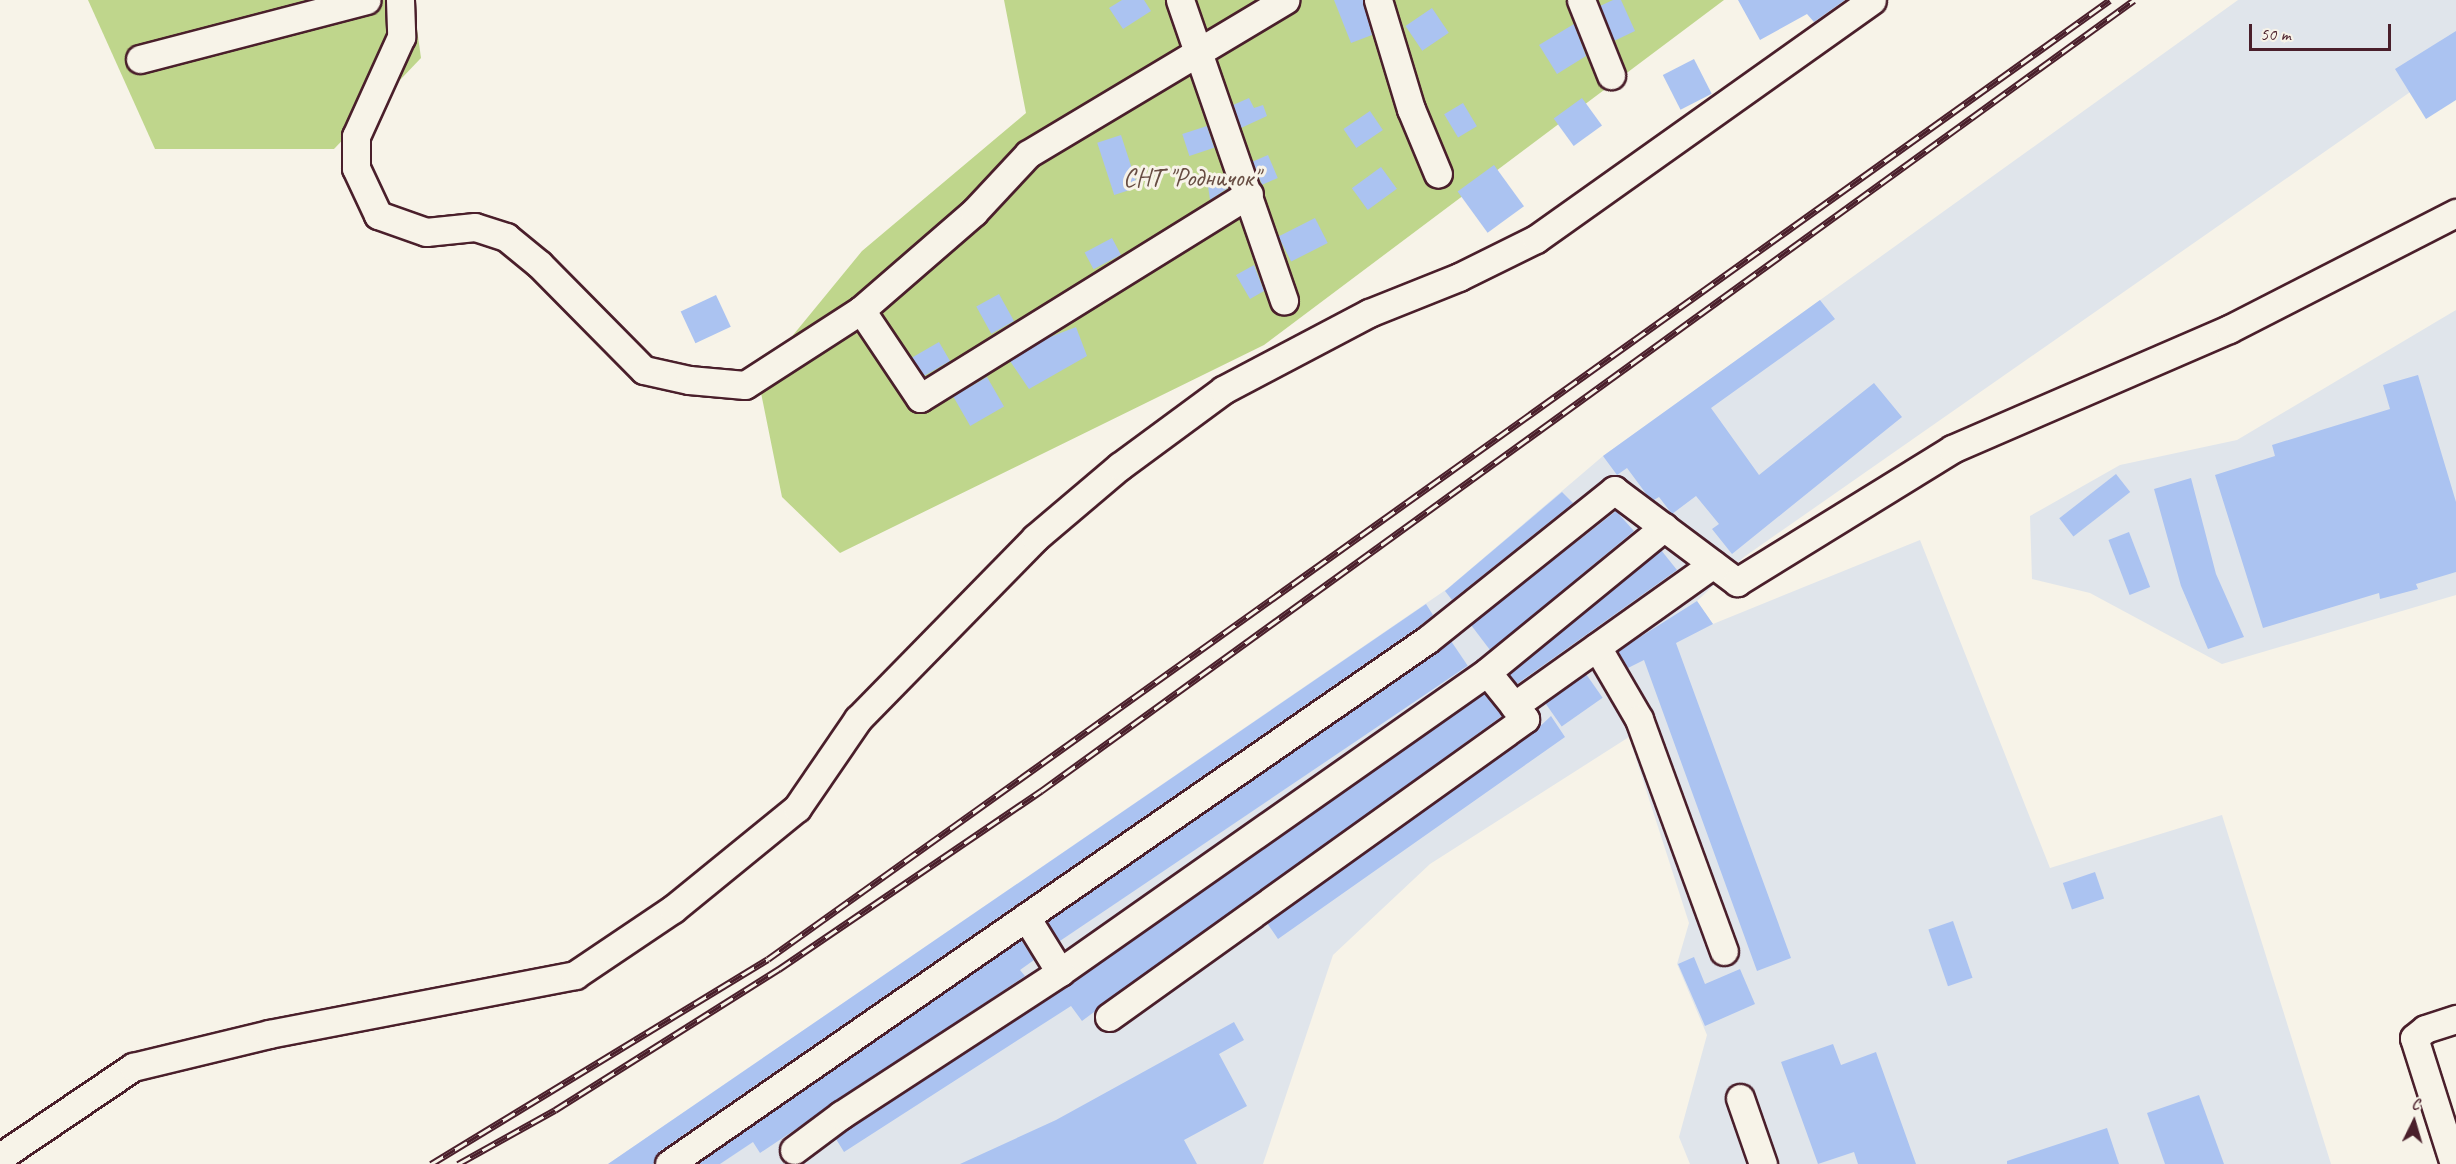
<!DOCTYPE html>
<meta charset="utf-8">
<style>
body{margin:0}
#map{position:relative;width:2456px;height:1164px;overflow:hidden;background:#f7f3e8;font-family:Caveat,sans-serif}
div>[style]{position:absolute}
.built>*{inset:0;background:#e0e5eb}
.green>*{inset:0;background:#bfd68c}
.building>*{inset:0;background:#abc3f1;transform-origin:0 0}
.roads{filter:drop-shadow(2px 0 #4a1f2b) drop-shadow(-2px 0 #4a1f2b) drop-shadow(0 2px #4a1f2b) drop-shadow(0 -2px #4a1f2b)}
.minor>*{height:27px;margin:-13.5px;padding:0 13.5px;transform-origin:13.5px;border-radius:13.5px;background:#f7f3e8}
.rail>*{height:7px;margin-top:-3.5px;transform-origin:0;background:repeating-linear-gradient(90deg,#f7f3e8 0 14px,#4a1f2b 0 28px);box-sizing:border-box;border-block:2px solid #4a1f2b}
span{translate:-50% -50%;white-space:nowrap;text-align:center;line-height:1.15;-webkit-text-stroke:6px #f7f3e8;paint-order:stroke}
.park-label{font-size:26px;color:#674d43}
.north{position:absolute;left:2384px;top:1092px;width:60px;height:60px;-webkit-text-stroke:4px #f7f3e8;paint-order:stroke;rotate:5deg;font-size:16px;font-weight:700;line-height:24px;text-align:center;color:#4a1f2b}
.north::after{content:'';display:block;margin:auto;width:21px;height:27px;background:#4a1f2b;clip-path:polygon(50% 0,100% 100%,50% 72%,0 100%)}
.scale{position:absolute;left:2249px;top:24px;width:142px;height:27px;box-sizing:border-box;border:3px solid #4a1f2b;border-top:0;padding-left:8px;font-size:18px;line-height:21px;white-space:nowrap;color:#4a1f2b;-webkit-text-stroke:4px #f7f3e8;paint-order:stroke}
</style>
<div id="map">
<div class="built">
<div style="clip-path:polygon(2238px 0,2456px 0,2456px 60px,1744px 557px,1697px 601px,1713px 624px,1920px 540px,2050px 868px,2222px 815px,2331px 1164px,1690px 1164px,1679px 1137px,1707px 1035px,1677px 964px,1689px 923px,1629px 737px,1430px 864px,1333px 955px,1263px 1164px,608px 1164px,1447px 589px,1603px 456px)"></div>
<div style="clip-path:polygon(2456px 310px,2456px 595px,2222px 664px,2090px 593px,2032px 579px,2030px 516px,2120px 465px,2237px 440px)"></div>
</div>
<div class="green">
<div style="clip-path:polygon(88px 0,413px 0,421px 58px,334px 149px,155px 149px)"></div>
<div style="clip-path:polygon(1004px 0,1724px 0,1264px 345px,840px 553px,782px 497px,758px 378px,862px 251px,1026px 113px)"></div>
</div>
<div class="building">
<div style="clip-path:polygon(1122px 0,1144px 0,1151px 11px,1123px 29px,1109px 8px)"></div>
<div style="clip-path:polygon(1334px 0,1363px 0,1372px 35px,1351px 43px)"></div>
<div style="clip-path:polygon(1613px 0,1621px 0,1635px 31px,1614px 41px,1600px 6px)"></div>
<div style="clip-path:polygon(1738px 0,1845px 0,1814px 22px,1807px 14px,1760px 40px)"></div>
<div style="left:1432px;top:8px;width:30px;height:32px;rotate:56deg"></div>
<div style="clip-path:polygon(1574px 24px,1586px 56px,1557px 74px,1539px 45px)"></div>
<div style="clip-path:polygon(2456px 31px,2456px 100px,2426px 119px,2395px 69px)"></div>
<div style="left:1694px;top:59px;width:39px;height:35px;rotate:63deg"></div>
<div style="clip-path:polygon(1249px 98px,1254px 108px,1263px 105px,1267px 116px,1241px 128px,1233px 105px)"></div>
<div style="left:1582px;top:98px;width:34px;height:35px;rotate:54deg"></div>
<div style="left:1463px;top:103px;width:27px;height:22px;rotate:59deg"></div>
<div style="left:1370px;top:111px;width:23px;height:32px;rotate:56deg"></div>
<div style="left:1207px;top:126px;width:23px;height:26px;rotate:72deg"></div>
<div style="left:1121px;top:135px;width:55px;height:25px;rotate:72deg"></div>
<div style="left:1268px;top:155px;width:25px;height:17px;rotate:67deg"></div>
<div style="left:1494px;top:165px;width:51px;height:45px;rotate:54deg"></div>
<div style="left:1381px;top:167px;width:27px;height:36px;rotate:54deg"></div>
<div style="clip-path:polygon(1225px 178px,1228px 188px,1210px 200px,1208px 186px)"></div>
<div style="left:1315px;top:218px;width:28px;height:41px;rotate:63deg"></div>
<div style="left:1112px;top:238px;width:19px;height:31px;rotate:62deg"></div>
<div style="clip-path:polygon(1254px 265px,1264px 291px,1250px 299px,1236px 275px)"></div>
<div style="left:999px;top:294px;width:31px;height:26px;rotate:61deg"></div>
<div style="left:716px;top:295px;width:35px;height:39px;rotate:65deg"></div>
<div style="clip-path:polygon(1820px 300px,1835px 319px,1711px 408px,1759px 475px,1874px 383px,1902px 417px,1732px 554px,1712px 529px,1719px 524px,1696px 496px,1672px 514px,1659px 497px,1654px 500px,1647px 495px,1627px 468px,1617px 475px,1603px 456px)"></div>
<div style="clip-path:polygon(1076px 327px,1087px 356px,1029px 389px,1010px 361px,1045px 339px)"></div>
<div style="left:939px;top:342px;width:22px;height:31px;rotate:60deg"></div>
<div style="clip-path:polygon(2418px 375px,2456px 502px,2456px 572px,2416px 584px,2418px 589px,2380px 599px,2379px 593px,2263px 628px,2215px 475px,2275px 456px,2272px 445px,2390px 409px,2383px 385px)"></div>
<div style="left:987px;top:377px;width:34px;height:39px;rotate:60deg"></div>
<div style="left:2116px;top:474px;width:23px;height:72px;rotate:52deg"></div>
<div style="clip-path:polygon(2191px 478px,2216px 574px,2244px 637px,2208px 649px,2181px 586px,2154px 489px)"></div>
<div style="clip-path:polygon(1562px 492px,1573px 503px,1452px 600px,1445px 591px)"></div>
<div style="clip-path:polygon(1616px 511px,1634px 531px,1490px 650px,1471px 625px)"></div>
<div style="left:2129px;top:532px;width:59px;height:22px;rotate:69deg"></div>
<div style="clip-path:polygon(1661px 550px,1677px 570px,1517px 684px,1509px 674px)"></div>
<div style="clip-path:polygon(1697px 601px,1713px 624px,1676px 643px,1791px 958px,1757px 971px,1644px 660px,1628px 668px,1618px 651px)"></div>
<div style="clip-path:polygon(1426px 604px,1433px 615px,1418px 627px,660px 1151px,653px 1164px,608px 1164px)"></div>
<div style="left:1451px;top:641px;width:30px;height:492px;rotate:56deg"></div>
<div style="left:1586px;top:674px;width:29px;height:50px;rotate:55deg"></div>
<div style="clip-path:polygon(1484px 693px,1502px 716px,1094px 1012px,1082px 1021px,1071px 1006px,844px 1152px,836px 1139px,850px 1128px,1069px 985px)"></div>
<div style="clip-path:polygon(1551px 716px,1565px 737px,1278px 939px,1267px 923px,1534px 732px)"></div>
<div style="left:2095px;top:872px;width:28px;height:34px;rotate:71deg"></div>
<div style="left:1953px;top:921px;width:60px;height:26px;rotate:71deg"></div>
<div style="clip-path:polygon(1021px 940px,1034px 960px,1020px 970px,1025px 976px,760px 1153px,753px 1142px,720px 1164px,697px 1164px)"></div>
<div style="clip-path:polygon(1694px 957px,1705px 984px,1740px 969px,1755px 1004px,1705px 1026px,1678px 964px)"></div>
<div style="clip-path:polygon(1234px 1022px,1244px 1040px,1219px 1054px,1247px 1106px,1184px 1140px,1197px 1164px,960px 1164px,1056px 1120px)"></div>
<div style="clip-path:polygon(1833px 1044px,1841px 1065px,1876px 1052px,1916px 1164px,1858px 1164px,1854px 1152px,1818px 1164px,1781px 1062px)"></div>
<div style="clip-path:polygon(2199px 1095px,2224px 1164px,2165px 1164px,2147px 1113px)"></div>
<div style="clip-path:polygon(2107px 1128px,2119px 1164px,2007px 1164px,2007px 1161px)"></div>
</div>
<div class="roads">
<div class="minor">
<div style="left:400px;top:0;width:37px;rotate:88deg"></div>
<div style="left:401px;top:37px;width:109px;rotate:114.4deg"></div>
<div style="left:356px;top:136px;width:32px;rotate:90deg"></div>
<div style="left:356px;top:168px;width:52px;rotate:64.9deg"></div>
<div style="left:378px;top:215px;width:51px;rotate:19.5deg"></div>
<div style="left:426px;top:232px;width:49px;rotate:-5.8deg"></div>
<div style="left:475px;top:227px;width:33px;rotate:18deg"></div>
<div style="left:506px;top:237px;width:43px;rotate:39.3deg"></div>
<div style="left:539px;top:264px;width:149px;rotate:45.3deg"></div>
<div style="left:644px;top:370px;width:46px;rotate:12.5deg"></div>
<div style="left:689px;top:380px;width:56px;rotate:5.1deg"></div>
<div style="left:745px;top:385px;width:138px;rotate:-32.9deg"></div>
<div style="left:861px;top:310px;width:150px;rotate:-40.9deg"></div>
<div style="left:974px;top:212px;width:79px;rotate:-47deg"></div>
<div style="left:1028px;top:154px;width:300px;rotate:-30.9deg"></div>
<div style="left:1180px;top:0;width:318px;rotate:70.9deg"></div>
<div style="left:1378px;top:0;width:114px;rotate:73.2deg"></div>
<div style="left:1411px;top:109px;width:70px;rotate:67.4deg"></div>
<div style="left:1581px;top:0;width:81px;rotate:68.2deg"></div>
<div style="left:140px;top:59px;width:234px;rotate:-14.6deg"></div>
<div style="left:861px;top:310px;width:106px;rotate:56.2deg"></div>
<div style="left:920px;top:398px;width:387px;rotate:-31.8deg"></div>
<div style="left:1597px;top:647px;width:83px;rotate:59.7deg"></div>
<div style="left:1639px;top:719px;width:247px;rotate:69.9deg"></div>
<div style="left:1514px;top:706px;width:244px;rotate:-35.5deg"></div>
<div style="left:1026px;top:917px;width:65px;rotate:58.3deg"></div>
<div style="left:1060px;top:972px;width:522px;rotate:-35.09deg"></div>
<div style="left:1487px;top:672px;width:229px;rotate:-39.3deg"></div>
<div style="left:1109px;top:1017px;width:512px;rotate:-35.62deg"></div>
<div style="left:1525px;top:719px;width:60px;rotate:-129deg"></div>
<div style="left:1740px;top:1098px;width:70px;rotate:70.8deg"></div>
<div style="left:794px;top:1150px;width:59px;rotate:-36.7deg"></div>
<div style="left:841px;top:1115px;width:262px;rotate:-33.1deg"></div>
<div style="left:0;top:1157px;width:161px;rotate:-34.1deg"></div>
<div style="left:133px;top:1067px;width:140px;rotate:-13.6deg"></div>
<div style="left:269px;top:1034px;width:312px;rotate:-10.9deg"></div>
<div style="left:575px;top:975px;width:118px;rotate:-34deg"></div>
<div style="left:673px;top:909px;width:160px;rotate:-39.2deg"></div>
<div style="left:797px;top:808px;width:108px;rotate:-55.6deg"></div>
<div style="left:858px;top:719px;width:253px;rotate:-45.6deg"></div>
<div style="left:1035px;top:538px;width:111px;rotate:-40.3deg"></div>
<div style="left:1120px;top:466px;width:128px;rotate:-36.4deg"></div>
<div style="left:1223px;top:390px;width:165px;rotate:-27.8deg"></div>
<div style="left:1369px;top:313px;width:97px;rotate:-21.8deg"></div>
<div style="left:1459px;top:277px;width:86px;rotate:-26.3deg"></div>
<div style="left:1536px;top:239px;width:412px;rotate:-35.4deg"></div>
<div style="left:669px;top:1164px;width:921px;rotate:-34.66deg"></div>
<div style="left:1427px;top:640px;width:240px;rotate:-38.7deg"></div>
<div style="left:1614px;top:490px;width:154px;rotate:36.8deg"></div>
<div style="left:1737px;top:582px;width:253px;rotate:-31.7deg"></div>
<div style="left:1952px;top:449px;width:302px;rotate:-23.4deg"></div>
<div style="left:2229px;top:329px;width:255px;rotate:-27.1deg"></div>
<div style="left:2454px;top:1164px;width:132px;rotate:-107.6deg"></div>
<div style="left:2414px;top:1038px;width:14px;rotate:-39deg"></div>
<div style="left:2425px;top:1029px;width:33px;rotate:-18deg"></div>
</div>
</div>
<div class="rail">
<div style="left:431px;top:1164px;width:394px;rotate:-31.3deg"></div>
<div style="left:768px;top:959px;width:1649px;rotate:-35.55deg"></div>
<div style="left:458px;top:1164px;width:111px;rotate:-29.1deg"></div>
<div style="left:555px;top:1110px;width:265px;rotate:-32.2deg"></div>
<div style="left:779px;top:969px;width:317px;rotate:-34.2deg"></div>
<div style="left:1041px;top:791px;width:1349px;rotate:-35.89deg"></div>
</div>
<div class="park-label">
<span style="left:1191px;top:178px">СНТ "Родничок"</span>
</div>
<div class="north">С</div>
<div class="scale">50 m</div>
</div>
